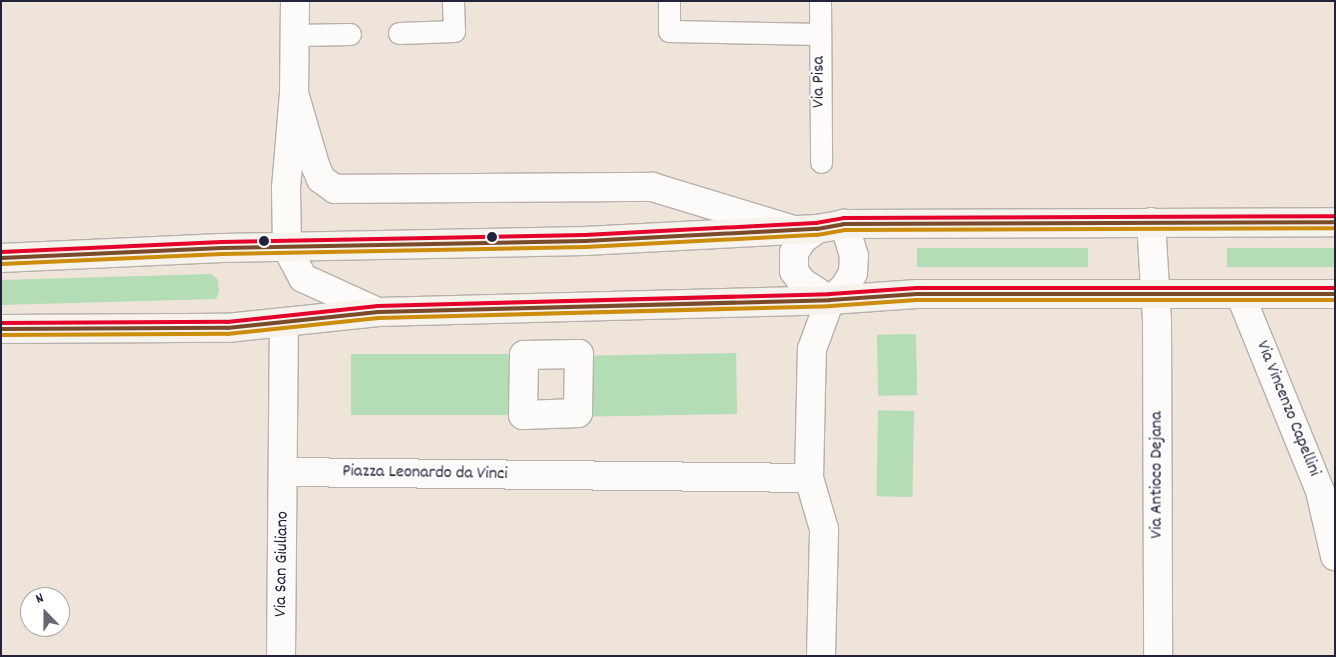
<!DOCTYPE html>
<style>
body{margin:0}
#map{position:relative;width:1336px;height:657px;overflow:hidden;background:#eee4d9;font-family:Dekko,sans-serif}
div>[style]{position:absolute}
.green>*{inset:0;background:#b4ddb5;transform-origin:0 0}
.roads{filter:drop-shadow(1px 0 #b6b1ac) drop-shadow(-1px 0 #b6b1ac) drop-shadow(0 1px #b6b1ac) drop-shadow(0 -1px #b6b1ac)}
.service>*{height:21px;margin:-10.5px;padding:0 10.5px;transform-origin:10.5px;border-radius:10.5px;background:#fcfbf9}
.pedestrian>*{height:28px;margin:-14px;padding:0 14px;transform-origin:14px;border-radius:14px;background:#fcfbf9}
.minor>*{height:28px;margin:-14px;padding:0 14px;transform-origin:14px;border-radius:14px;background:#fcfbf9}
.tertiary>*{height:28px;margin:-14px;padding:0 14px;transform-origin:14px;border-radius:14px;background:#fcfbf9}
.secondary>*{height:28px;margin:-14px;padding:0 14px;transform-origin:14px;border-radius:14px;background:#f6f2ec}
.bus-1>*{height:4px;margin:-2px;padding:0 2px;transform-origin:2px;border-radius:2px;background:#7a4b2a}
.bus-2>*{height:4px;margin:-2px;padding:0 2px;transform-origin:2px;border-radius:2px;background:#cc8c0c}
.bus-3>*{height:4px;margin:-2px;padding:0 2px;transform-origin:2px;border-radius:2px;background:#e4002b}
.dots>*{width:14px;height:14px;translate:-50% -50%;box-sizing:border-box;border:2px solid #fff;border-radius:50%}
span{translate:-50% -50%;white-space:nowrap;text-align:center;line-height:1.15;-webkit-text-stroke:4px #fff;paint-order:stroke}
.street-label{font-size:18px;color:#22223b}
.frame{position:absolute;inset:0;border:2px solid #22223b;pointer-events:none}
.north{position:absolute;left:20px;top:587px;width:50px;height:50px;box-sizing:border-box;background:#fff;border:1px solid #a7a7b1;border-radius:50%;rotate:338deg;font-size:14px;font-weight:700;line-height:20px;text-align:center;color:#22223b}
.north::after{content:'';display:block;margin:auto;width:18px;height:22px;background:#696672;clip-path:polygon(50% 0,100% 100%,50% 72%,0 100%)}
</style>
<div id="map">
<div class="green">
<div style="left:917px;top:248px;width:171px;height:19px"></div>
<div style="left:1227px;top:248px;width:108px;height:19px"></div>
<div style="clip-path:polygon(211px 274px,218px 280px,219px 292px,216px 299px,1px 305px,1px 280px)"></div>
<div style="left:916px;top:334px;width:61px;height:39px;rotate:89deg"></div>
<div style="left:736px;top:353px;width:61px;height:157px;rotate:89deg"></div>
<div style="left:351px;top:354px;width:173px;height:61px"></div>
<div style="left:914px;top:411px;width:86px;height:36px;rotate:91deg"></div>
</div>
<div class="roads">
<div class="service">
<div style="left:669px;top:1px;width:30px;rotate:90deg"></div>
<div style="left:669px;top:31px;width:151px;rotate:1.1deg"></div>
<div style="left:820px;top:1px;width:161px;rotate:89.6deg"></div>
<div style="left:399px;top:33px;width:55px;rotate:-2.1deg"></div>
<div style="left:454px;top:31px;width:30px;rotate:-92deg"></div>
<div style="left:295px;top:35px;width:55px;rotate:-1deg"></div>
</div>
<div class="pedestrian">
<div style="left:579px;top:354px;width:59px;rotate:91deg"></div>
<div style="left:578px;top:413px;width:55px;rotate:177.9deg"></div>
<div style="left:523px;top:415px;width:60px;rotate:-89deg"></div>
<div style="left:524px;top:355px;width:55px;rotate:-1deg"></div>
</div>
<div class="minor">
<div style="left:1151px;top:222px;width:99px;rotate:86.5deg"></div>
<div style="left:1157px;top:321px;width:335px;rotate:89.8deg"></div>
<div style="left:817px;top:229px;width:19px;rotate:144deg"></div>
<div style="left:802px;top:240px;width:15px;rotate:122deg"></div>
<div style="left:794px;top:253px;width:18px;rotate:90deg"></div>
<div style="left:794px;top:271px;width:14px;rotate:54deg"></div>
<div style="left:802px;top:282px;width:33px;rotate:33deg"></div>
<div style="left:1240px;top:294px;width:213px;rotate:67.9deg"></div>
<div style="left:1320px;top:491px;width:67px;rotate:77deg"></div>
<div style="left:284px;top:472px;width:525px;rotate:0.65deg"></div>
<div style="left:281px;top:656px;width:333px;rotate:-89.5deg"></div>
<div style="left:821px;top:656px;width:127px;rotate:-88.6deg"></div>
<div style="left:824px;top:529px;width:53px;rotate:-106.4deg"></div>
<div style="left:809px;top:478px;width:129px;rotate:-88.7deg"></div>
<div style="left:812px;top:349px;width:52px;rotate:-69.8deg"></div>
<div style="left:830px;top:300px;width:18px;rotate:-41deg"></div>
<div style="left:844px;top:288px;width:17px;rotate:-59deg"></div>
<div style="left:853px;top:273px;width:17px;rotate:-87deg"></div>
<div style="left:854px;top:256px;width:34px;rotate:-107deg"></div>
</div>
<div class="tertiary">
<div style="left:295px;top:1px;width:92px;rotate:90.6deg"></div>
<div style="left:294px;top:93px;width:95px;rotate:94.8deg"></div>
<div style="left:286px;top:188px;width:60px;rotate:89deg"></div>
<div style="left:287px;top:248px;width:34px;rotate:62deg"></div>
<div style="left:303px;top:278px;width:82px;rotate:24.4deg"></div>
<div style="left:294px;top:93px;width:75px;rotate:73.7deg"></div>
<div style="left:315px;top:165px;width:15px;rotate:67deg"></div>
<div style="left:321px;top:179px;width:17px;rotate:36deg"></div>
<div style="left:335px;top:189px;width:317px;rotate:-0.4deg"></div>
<div style="left:652px;top:187px;width:144px;rotate:16.9deg"></div>
</div>
<div class="secondary">
<div style="left:1px;top:258px;width:221px;rotate:-2.6deg"></div>
<div style="left:222px;top:248px;width:363px;rotate:-1.1deg"></div>
<div style="left:585px;top:241px;width:232px;rotate:-3deg"></div>
<div style="left:817px;top:229px;width:27px;rotate:-10deg"></div>
<div style="left:844px;top:224px;width:491px;rotate:-0.2deg"></div>
<div style="left:1px;top:329px;width:226px;rotate:-0.3deg"></div>
<div style="left:227px;top:328px;width:152px;rotate:-6deg"></div>
<div style="left:378px;top:312px;width:452px;rotate:-1.5deg"></div>
<div style="left:830px;top:300px;width:87px;rotate:-3.9deg"></div>
<div style="left:917px;top:294px;width:418px"></div>
</div>
</div>
<div class="bus-1">
<div style="left:1px;top:258px;width:221px;rotate:-2.6deg"></div>
<div style="left:222px;top:248px;width:363px;rotate:-1.1deg"></div>
<div style="left:585px;top:241px;width:232px;rotate:-3deg"></div>
<div style="left:817px;top:229px;width:27px;rotate:-10deg"></div>
<div style="left:844px;top:224px;width:491px;rotate:-0.2deg"></div>
<div style="left:1px;top:329px;width:226px;rotate:-0.3deg"></div>
<div style="left:227px;top:328px;width:152px;rotate:-6deg"></div>
<div style="left:378px;top:312px;width:452px;rotate:-1.5deg"></div>
<div style="left:830px;top:300px;width:87px;rotate:-3.9deg"></div>
<div style="left:917px;top:294px;width:418px"></div>
</div>
<div class="bus-2">
<div style="left:1px;top:264px;width:221px;rotate:-2.6deg"></div>
<div style="left:222px;top:254px;width:363px;rotate:-1.1deg"></div>
<div style="left:585px;top:247px;width:232px;rotate:-3deg"></div>
<div style="left:817px;top:235px;width:28px;rotate:-10deg"></div>
<div style="left:845px;top:230px;width:490px;rotate:-0.2deg"></div>
<div style="left:1px;top:335px;width:226px;rotate:-0.3deg"></div>
<div style="left:227px;top:334px;width:152px;rotate:-6deg"></div>
<div style="left:378px;top:318px;width:452px;rotate:-1.5deg"></div>
<div style="left:830px;top:306px;width:87px;rotate:-3.9deg"></div>
<div style="left:917px;top:300px;width:418px"></div>
</div>
<div class="bus-3">
<div style="left:1px;top:252px;width:221px;rotate:-2.6deg"></div>
<div style="left:222px;top:242px;width:363px;rotate:-1.1deg"></div>
<div style="left:585px;top:235px;width:231px;rotate:-3deg"></div>
<div style="left:816px;top:223px;width:28px;rotate:-10deg"></div>
<div style="left:844px;top:218px;width:491px;rotate:-0.2deg"></div>
<div style="left:1px;top:323px;width:226px;rotate:-0.3deg"></div>
<div style="left:227px;top:322px;width:152px;rotate:-6deg"></div>
<div style="left:378px;top:306px;width:452px;rotate:-1.5deg"></div>
<div style="left:830px;top:294px;width:87px;rotate:-3.9deg"></div>
<div style="left:917px;top:288px;width:418px"></div>
</div>
<div class="dots">
<div style="left:492px;top:237px;background:#22223b"></div>
<div style="left:264px;top:241px;background:#22223b"></div>
</div>
<div class="street-label">
<span style="left:820px;top:82px;rotate:-90deg">Via Pisa</span>
<span style="left:1287px;top:409px;rotate:68deg">Via Vincenzo Capellini</span>
<span style="left:425px;top:474px;rotate:1deg">Piazza Leonardo da Vinci</span>
<span style="left:1158px;top:475px;rotate:-90deg">Via Antioco Dejana</span>
<span style="left:283px;top:564px;rotate:-89deg">Via San Giuliano</span>
</div>
<div class="frame"></div>
<div class="north">N</div>
</div>
